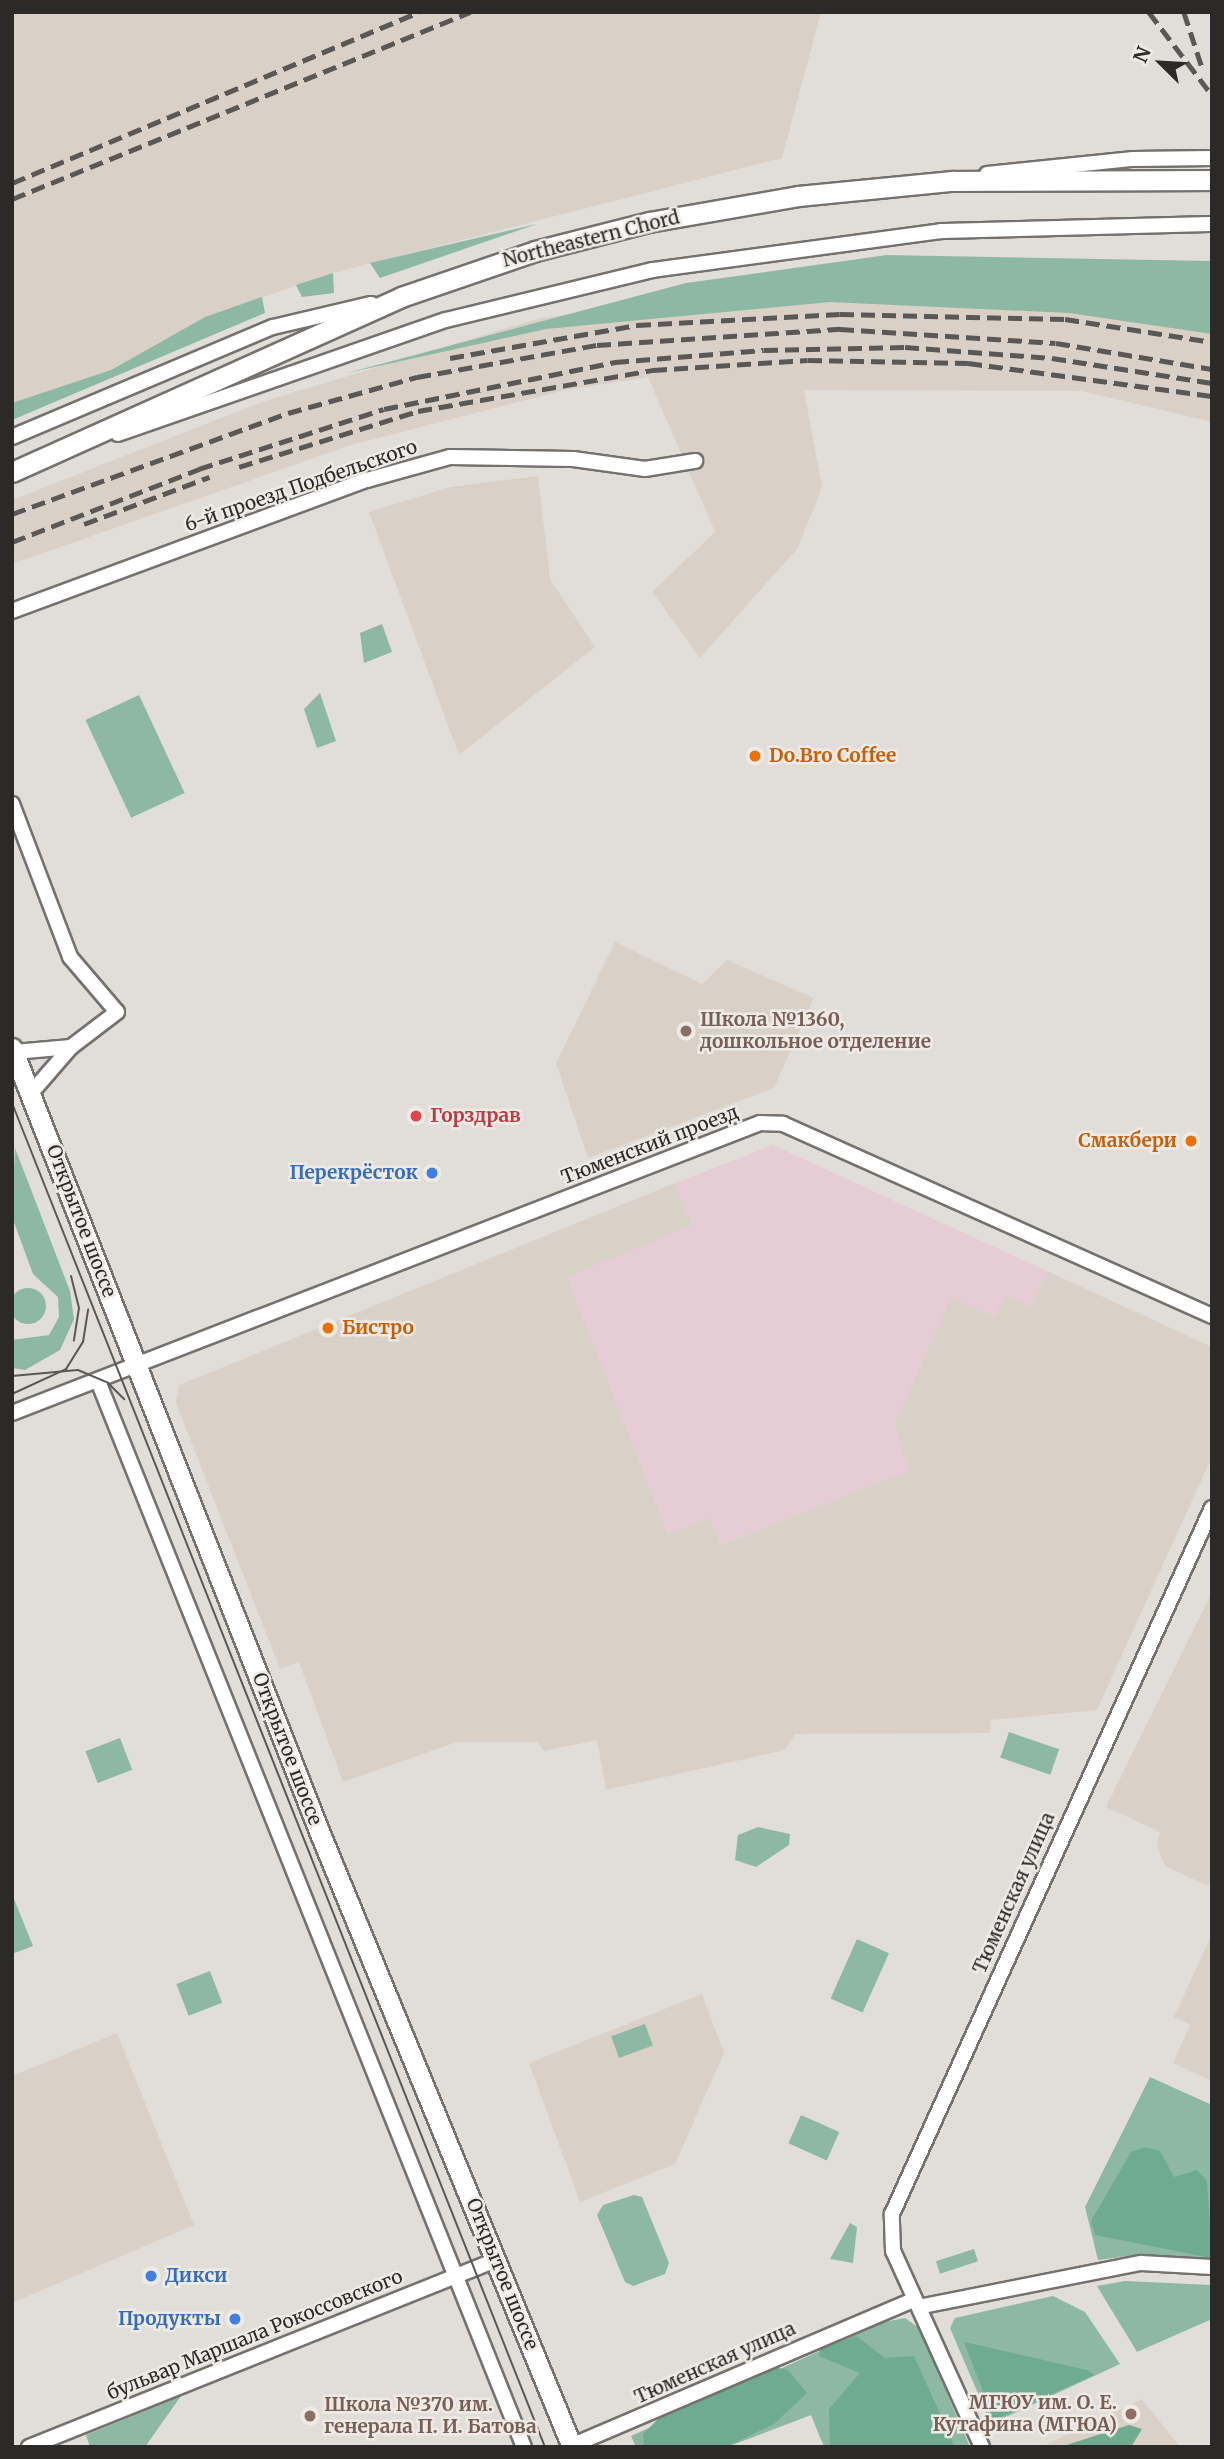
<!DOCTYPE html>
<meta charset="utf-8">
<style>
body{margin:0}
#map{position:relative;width:1224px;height:2459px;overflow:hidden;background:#e1deda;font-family:Merriweather,serif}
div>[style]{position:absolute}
.commercial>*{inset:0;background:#e6cdd5}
.built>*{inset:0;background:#d9d1c7}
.green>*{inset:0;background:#8db8a4;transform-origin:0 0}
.round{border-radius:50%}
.forest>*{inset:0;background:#6eab90}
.roads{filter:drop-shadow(2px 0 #74716e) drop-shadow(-2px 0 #74716e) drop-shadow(0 2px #74716e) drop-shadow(0 -2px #74716e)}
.minor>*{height:14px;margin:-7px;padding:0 7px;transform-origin:7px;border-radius:7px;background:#fff}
.major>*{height:19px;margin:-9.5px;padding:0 9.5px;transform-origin:9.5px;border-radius:9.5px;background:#fff}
.tram>*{height:2px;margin:-1px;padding:0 1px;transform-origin:1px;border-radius:1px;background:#5a5856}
.rail>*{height:4.5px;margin-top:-2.25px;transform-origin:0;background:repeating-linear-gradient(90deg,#5a5856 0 14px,transparent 0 21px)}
.dots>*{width:19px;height:19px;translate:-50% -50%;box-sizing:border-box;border:4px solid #eeebe7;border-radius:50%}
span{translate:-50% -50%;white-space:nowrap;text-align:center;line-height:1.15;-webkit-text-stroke:5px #eeebe7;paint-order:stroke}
.street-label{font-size:19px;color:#2b2a29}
.food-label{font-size:19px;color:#c56008;font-weight:700}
.left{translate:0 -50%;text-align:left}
.right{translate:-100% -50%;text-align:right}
.education-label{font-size:19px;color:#785e54;font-weight:700}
.health-label{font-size:19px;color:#be3a42;font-weight:700}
.shop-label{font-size:19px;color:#366cbe;font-weight:700}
.frame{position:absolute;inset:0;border:14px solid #2b2a29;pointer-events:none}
.north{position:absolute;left:1126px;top:28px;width:70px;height:70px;-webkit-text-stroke:5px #eeebe7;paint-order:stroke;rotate:294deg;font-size:19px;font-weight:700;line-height:28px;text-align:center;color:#2b2a29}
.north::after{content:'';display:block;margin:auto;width:24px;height:32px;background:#2b2a29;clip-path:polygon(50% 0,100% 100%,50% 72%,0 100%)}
</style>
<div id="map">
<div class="commercial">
<div style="clip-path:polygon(773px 1145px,1047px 1271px,1031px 1307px,995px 1317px,951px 1298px,909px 1471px,719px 1545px,668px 1534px,566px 1276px,693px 1225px,675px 1183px)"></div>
</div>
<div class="built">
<div style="clip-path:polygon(12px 12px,821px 12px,782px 158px,333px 273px,205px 317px,111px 370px,12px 403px)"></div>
<div style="clip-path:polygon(746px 292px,1212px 314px,1212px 422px,1082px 391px,804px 390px,822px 486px,817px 501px,797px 549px,700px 658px,652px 592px,715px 532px,648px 377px,566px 390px,354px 444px,12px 564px,12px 500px,262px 402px,540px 318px)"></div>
<div style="clip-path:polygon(538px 476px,550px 579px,595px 647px,459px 755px,369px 512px,450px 487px)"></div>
<div style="clip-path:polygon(615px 942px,702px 984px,727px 960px,814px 998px,774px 1088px,588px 1158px,556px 1063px)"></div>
<div style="clip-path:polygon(675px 1183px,693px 1225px,567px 1277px,668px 1534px,710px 1518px,720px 1545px,908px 1471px,895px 1424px,951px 1297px,994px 1317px,1005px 1295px,1030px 1307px,1047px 1271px,1212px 1347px,1212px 1457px,1097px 1710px,991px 1720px,990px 1733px,795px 1734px,785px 1750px,606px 1790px,597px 1740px,544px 1751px,537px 1742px,457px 1742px,343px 1782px,299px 1662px,280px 1669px,176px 1403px,179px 1385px)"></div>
<div style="clip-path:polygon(1212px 1592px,1212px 1878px,1208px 1886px,1165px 1866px,1157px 1846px,1160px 1832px,1106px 1807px)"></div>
<div style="clip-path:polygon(1212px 1934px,1212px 2081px,1173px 2063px,1190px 2025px,1174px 2017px)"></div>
<div style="clip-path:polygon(702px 1994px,724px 2053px,675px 2164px,580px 2202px,529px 2063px)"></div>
<div style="clip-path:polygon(117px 2033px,194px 2225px,12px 2303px,12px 2076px)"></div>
<div style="clip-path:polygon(1142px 2399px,1180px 2447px,1041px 2447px)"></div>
</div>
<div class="green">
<div style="clip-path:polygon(537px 224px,380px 278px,370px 263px)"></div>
<div style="clip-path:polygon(887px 255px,1212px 261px,1212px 334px,1069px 313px,830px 302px,546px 329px,347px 373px,686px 283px)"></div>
<div style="clip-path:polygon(333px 273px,334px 293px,302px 297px,296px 285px)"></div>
<div style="clip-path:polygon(262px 297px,265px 313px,12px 420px,12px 403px,111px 370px,205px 317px)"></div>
<div style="clip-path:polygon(382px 624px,392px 652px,364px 663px,360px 633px)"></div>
<div style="clip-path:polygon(320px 693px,336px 741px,317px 748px,304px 709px)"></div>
<div style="left:139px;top:695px;width:108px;height:59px;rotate:65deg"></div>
<div style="clip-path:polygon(15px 1148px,70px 1291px,74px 1319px,60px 1350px,25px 1370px,12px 1368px,12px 1340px,49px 1335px,59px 1317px,58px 1297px,33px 1274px,12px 1217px)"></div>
<div class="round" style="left:10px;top:1288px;width:36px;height:36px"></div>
<div style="left:1009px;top:1732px;width:53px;height:27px;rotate:19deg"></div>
<div style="left:120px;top:1738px;width:34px;height:37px;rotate:69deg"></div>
<div style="clip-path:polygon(758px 1827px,790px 1834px,789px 1845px,756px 1867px,735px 1860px,738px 1835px)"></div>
<div style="clip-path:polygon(12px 1894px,33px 1946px,12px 1954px)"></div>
<div style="left:857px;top:1939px;width:35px;height:65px;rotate:24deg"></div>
<div style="left:210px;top:1971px;width:34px;height:36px;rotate:69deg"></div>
<div style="left:645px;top:2024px;width:23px;height:36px;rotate:70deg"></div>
<div style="clip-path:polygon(1150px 2077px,1212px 2105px,1212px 2260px,1143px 2254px,1098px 2260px,1085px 2207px)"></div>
<div style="left:801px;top:2115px;width:42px;height:31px;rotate:24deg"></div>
<div style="clip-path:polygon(634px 2195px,642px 2197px,669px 2263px,665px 2274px,633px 2286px,625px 2282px,597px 2215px,603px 2205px)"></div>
<div style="clip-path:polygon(850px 2223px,857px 2227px,853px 2263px,830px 2259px)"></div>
<div style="left:974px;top:2249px;width:13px;height:40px;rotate:72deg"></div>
<div style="clip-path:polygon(1125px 2281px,1212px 2285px,1212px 2319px,1137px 2352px,1097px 2286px)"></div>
<div style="clip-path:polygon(1053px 2296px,1085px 2312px,1120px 2364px,991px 2424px,950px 2328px,955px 2318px)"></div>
<div style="clip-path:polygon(905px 2318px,919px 2328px,970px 2447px,824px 2447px,811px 2415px,727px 2447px,636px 2447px,631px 2436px,884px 2322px)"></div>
<div style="clip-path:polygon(181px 2396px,145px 2447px,90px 2447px,86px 2435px)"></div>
</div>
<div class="forest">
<div style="clip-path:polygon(1145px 2147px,1160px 2151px,1174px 2177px,1197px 2170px,1207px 2181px,1212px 2258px,1095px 2235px,1091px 2221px,1131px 2152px)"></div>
<div style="clip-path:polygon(856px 2336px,885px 2358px,914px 2356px,955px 2447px,830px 2447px,829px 2409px,860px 2373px,819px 2356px,820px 2349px)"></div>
<div style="clip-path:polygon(964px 2342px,1087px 2370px,1094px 2375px,994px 2420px)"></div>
<div style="clip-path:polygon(773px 2367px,788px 2370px,807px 2393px,774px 2424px,726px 2447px,644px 2447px,643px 2434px,667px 2410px)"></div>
<div style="clip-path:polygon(1129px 2425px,1142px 2429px,1131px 2447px,1060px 2447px)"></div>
</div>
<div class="roads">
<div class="minor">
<div style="left:987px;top:174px;width:147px;rotate:-5.9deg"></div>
<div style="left:1133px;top:159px;width:79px;rotate:-0.7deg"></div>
<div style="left:118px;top:434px;width:347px;rotate:-19.2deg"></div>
<div style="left:446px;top:320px;width:213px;rotate:-13.6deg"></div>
<div style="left:653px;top:270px;width:291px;rotate:-7.7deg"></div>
<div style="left:941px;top:231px;width:271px;rotate:-1.5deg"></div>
<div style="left:12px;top:437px;width:283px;rotate:-22.9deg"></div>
<div style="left:273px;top:327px;width:101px;rotate:-13.2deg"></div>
<div style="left:12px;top:611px;width:378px;rotate:-20.3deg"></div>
<div style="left:367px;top:480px;width:86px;rotate:-15.5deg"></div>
<div style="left:450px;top:457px;width:123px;rotate:0.9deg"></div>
<div style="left:573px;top:459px;width:73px;rotate:7.9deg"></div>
<div style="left:645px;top:469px;width:51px;rotate:-9.1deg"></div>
<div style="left:12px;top:804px;width:164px;rotate:69.2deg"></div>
<div style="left:70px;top:957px;width:72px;rotate:49.5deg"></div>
<div style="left:117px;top:1012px;width:58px;rotate:142.7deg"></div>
<div style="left:71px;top:1047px;width:61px;rotate:131deg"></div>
<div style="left:14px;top:1052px;width:57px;rotate:-5deg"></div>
<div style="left:98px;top:1381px;width:1148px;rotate:68.22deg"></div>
<div style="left:12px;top:1413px;width:802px;rotate:-21.19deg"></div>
<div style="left:760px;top:1123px;width:23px;rotate:2deg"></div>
<div style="left:783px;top:1124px;width:470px;rotate:24.1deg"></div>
<div style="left:923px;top:2306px;width:222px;rotate:-11.2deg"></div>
<div style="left:1141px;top:2263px;width:71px;rotate:3.2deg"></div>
<div style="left:571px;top:2446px;width:372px;rotate:-23.1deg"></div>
<div style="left:29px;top:2447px;width:503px;rotate:-21.82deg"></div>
<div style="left:982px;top:2447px;width:215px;rotate:-114.4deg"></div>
<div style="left:893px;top:2251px;width:37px;rotate:-92deg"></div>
<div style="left:892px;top:2214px;width:775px;rotate:-65.62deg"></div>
</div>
<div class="major">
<div style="left:12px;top:472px;width:427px;rotate:-24.2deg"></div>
<div style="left:401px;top:297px;width:142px;rotate:-18.9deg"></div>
<div style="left:535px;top:251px;width:118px;rotate:-14.3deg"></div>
<div style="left:649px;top:222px;width:151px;rotate:-9.9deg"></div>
<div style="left:798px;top:196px;width:155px;rotate:-5.6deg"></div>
<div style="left:952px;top:181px;width:260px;rotate:-0.2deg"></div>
<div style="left:12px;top:1048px;width:841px;rotate:68.59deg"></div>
<div style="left:319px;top:1831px;width:666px;rotate:67.67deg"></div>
</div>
</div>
<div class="tram">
<div style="left:12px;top:1103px;width:1446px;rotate:68.37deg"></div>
<div style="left:71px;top:1276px;width:33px;rotate:76deg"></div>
<div style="left:79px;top:1308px;width:33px;rotate:99deg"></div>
<div style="left:12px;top:1376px;width:66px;rotate:-5.2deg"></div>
<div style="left:78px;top:1370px;width:33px;rotate:23deg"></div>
<div style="left:108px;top:1383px;width:23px;rotate:45deg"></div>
<div style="left:12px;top:1394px;width:60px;rotate:-24.8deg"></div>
<div style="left:66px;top:1369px;width:32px;rotate:-58deg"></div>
<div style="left:83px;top:1342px;width:33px;rotate:-81deg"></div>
</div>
<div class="rail">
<div style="left:1149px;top:12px;width:99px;rotate:52.8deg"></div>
<div style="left:1184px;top:12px;width:61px;rotate:71.9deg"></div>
<div style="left:12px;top:183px;width:441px;rotate:-22.8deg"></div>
<div style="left:12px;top:199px;width:495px;rotate:-22.2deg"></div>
<div style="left:450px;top:358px;width:190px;rotate:-10deg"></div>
<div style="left:637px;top:325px;width:203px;rotate:-3.1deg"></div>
<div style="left:840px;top:314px;width:225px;rotate:1.3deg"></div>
<div style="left:1065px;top:319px;width:149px;rotate:8.9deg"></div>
<div style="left:239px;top:467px;width:188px;rotate:-17.4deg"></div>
<div style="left:418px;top:411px;width:239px;rotate:-9.9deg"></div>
<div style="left:653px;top:370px;width:155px;rotate:-3.7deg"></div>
<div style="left:808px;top:360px;width:160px;rotate:1.1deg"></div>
<div style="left:968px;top:363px;width:246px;rotate:7.7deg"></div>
<div style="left:12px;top:514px;width:294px;rotate:-20.1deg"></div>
<div style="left:288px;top:413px;width:134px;rotate:-15.6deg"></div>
<div style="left:417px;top:377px;width:183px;rotate:-10.1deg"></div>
<div style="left:597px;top:345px;width:244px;rotate:-3.8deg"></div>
<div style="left:840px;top:329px;width:216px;rotate:3.7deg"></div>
<div style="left:1056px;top:343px;width:158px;rotate:9.5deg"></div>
<div style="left:84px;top:524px;width:134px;rotate:-20.6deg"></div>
<div style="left:12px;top:542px;width:201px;rotate:-21.3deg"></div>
<div style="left:199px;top:469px;width:194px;rotate:-18deg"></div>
<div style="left:384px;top:409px;width:236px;rotate:-11.5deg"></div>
<div style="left:615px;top:362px;width:149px;rotate:-4.6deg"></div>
<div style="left:764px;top:350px;width:141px;rotate:-1.2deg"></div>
<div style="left:905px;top:347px;width:147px;rotate:4.3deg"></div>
<div style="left:1052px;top:358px;width:162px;rotate:8.9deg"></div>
</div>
<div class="dots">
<div style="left:755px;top:756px;background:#e8710a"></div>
<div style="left:686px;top:1031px;background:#8d6e63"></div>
<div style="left:416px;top:1116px;background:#e0444e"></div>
<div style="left:1191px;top:1141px;background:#e8710a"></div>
<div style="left:432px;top:1173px;background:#3f7fe0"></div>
<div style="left:328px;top:1328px;background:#e8710a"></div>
<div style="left:151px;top:2276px;background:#3f7fe0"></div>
<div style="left:235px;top:2319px;background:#3f7fe0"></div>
<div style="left:1131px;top:2414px;background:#8d6e63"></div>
<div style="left:310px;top:2416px;background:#8d6e63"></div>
</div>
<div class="street-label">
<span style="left:591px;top:239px;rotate:-14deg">Northeastern Chord</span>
<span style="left:301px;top:486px;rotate:-19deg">6-й проезд Подбельского</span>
<span style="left:650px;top:1145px;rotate:-21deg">Тюменский проезд</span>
<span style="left:81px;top:1221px;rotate:69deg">Открытое шоссе</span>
<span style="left:287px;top:1749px;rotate:69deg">Открытое шоссе</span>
<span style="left:1014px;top:1893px;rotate:-66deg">Тюменская улица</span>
<span style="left:502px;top:2274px;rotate:68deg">Открытое шоссе</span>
<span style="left:255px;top:2335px;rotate:-22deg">бульвар Маршала Рокоссовского</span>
<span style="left:715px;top:2363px;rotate:-24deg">Тюменская улица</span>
</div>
<div class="food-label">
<span class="left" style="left:769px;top:756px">Do.Bro Coffee</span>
<span class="right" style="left:1177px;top:1141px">Смакбери</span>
<span class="left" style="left:342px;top:1328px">Бистро</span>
</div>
<div class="education-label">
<span class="left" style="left:700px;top:1031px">Школа №1360,<br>дошкольное отделение</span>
<span class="right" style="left:1117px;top:2414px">МГЮУ им. О. Е.<br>Кутафина (МГЮА)</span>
<span class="left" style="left:324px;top:2416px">Школа №370 им.<br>генерала П. И. Батова</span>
</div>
<div class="health-label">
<span class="left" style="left:430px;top:1116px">Горздрав</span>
</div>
<div class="shop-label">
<span class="right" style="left:418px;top:1173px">Перекрёсток</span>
<span class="left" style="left:165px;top:2276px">Дикси</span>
<span class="right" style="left:221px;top:2319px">Продукты</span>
</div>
<div class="frame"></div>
<div class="north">N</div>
</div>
